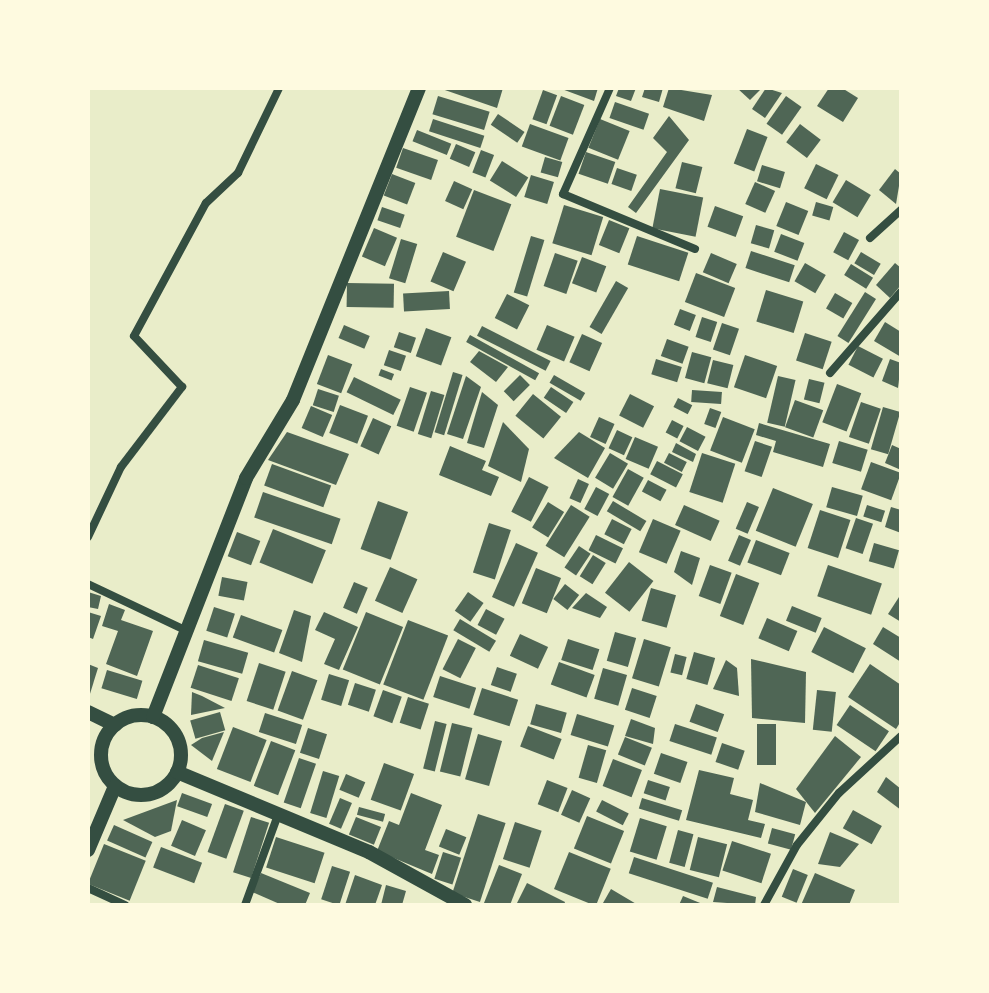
<!DOCTYPE html>
<style>
body{margin:0}
#map{position:relative;width:989px;height:993px;overflow:hidden;background:#e9edc9;font-family:Rubik,sans-serif}
div>[style]{position:absolute}
.building>*{inset:0;background:#4f6655;transform-origin:0 0}
.minor>*{height:8px;margin:-4px;padding:0 4px;transform-origin:4px;border-radius:4px;background:#344e41}
.secondary>*{height:14px;margin:-7px;padding:0 7px;transform-origin:7px;border-radius:7px;background:#344e41}
.secondary>.ring{margin:-7px;padding:0;box-sizing:content-box;background:none;border:14px solid #344e41;border-radius:50%}
span{translate:-50% -50%;white-space:nowrap;text-align:center;line-height:1.15;-webkit-text-stroke:6px #fefae0;paint-order:stroke}
.frame{position:absolute;inset:0;border:90px solid #fefae0;pointer-events:none}
</style>
<div id="map">
<div class="building">
<div style="clip-path:polygon(439px 88px,503px 88px,497px 108px)"></div>
<div style="clip-path:polygon(559px 88px,598px 88px,594px 101px)"></div>
<div style="clip-path:polygon(619px 88px,636px 88px,631px 101px,616px 96px)"></div>
<div style="clip-path:polygon(645px 88px,663px 88px,659px 102px,642px 97px)"></div>
<div style="clip-path:polygon(669px 88px,712px 95px,704px 121px,663px 107px)"></div>
<div style="clip-path:polygon(737px 88px,762px 88px,750px 100px)"></div>
<div style="clip-path:polygon(766px 88px,782px 93px,765px 118px,752px 109px)"></div>
<div style="clip-path:polygon(829px 88px,842px 88px,858px 98px,843px 122px,817px 106px)"></div>
<div style="left:543px;top:90px;width:15px;height:31px;rotate:20deg"></div>
<div style="left:438px;top:96px;width:54px;height:19px;rotate:17deg"></div>
<div style="left:561px;top:96px;width:25px;height:32px;rotate:21deg"></div>
<div style="left:786px;top:96px;width:19px;height:34px;rotate:35deg"></div>
<div style="left:615px;top:102px;width:36px;height:17px;rotate:19deg"></div>
<div style="left:498px;top:114px;width:32px;height:13px;rotate:34deg"></div>
<div style="clip-path:polygon(669px 116px,689px 140px,636px 213px,628px 207px,667px 152px,653px 138px)"></div>
<div style="left:433px;top:119px;width:54px;height:13px;rotate:18deg"></div>
<div style="left:600px;top:119px;width:32px;height:31px;rotate:22deg"></div>
<div style="left:530px;top:124px;width:41px;height:24px;rotate:20deg"></div>
<div style="left:800px;top:124px;width:26px;height:23px;rotate:37deg"></div>
<div style="left:747px;top:129px;width:22px;height:37px;rotate:21deg"></div>
<div style="left:417px;top:130px;width:37px;height:12px;rotate:22deg"></div>
<div style="left:456px;top:144px;width:21px;height:16px;rotate:23deg"></div>
<div style="left:403px;top:148px;width:37px;height:21px;rotate:19deg"></div>
<div style="left:481px;top:150px;width:14px;height:24px;rotate:21deg"></div>
<div style="left:586px;top:152px;width:31px;height:23px;rotate:19deg"></div>
<div style="left:545px;top:157px;width:18px;height:16px;rotate:16deg"></div>
<div style="left:502px;top:161px;width:31px;height:23px;rotate:32deg"></div>
<div style="left:682px;top:162px;width:21px;height:27px;rotate:14deg"></div>
<div style="left:816px;top:164px;width:25px;height:27px;rotate:26deg"></div>
<div style="left:762px;top:165px;width:24px;height:17px;rotate:17deg"></div>
<div style="left:617px;top:168px;width:21px;height:17px;rotate:19deg"></div>
<div style="clip-path:polygon(895px 169px,901px 174px,896px 204px,879px 190px)"></div>
<div style="left:392px;top:174px;width:25px;height:23px;rotate:21deg"></div>
<div style="left:531px;top:175px;width:24px;height:23px;rotate:17deg"></div>
<div style="left:846px;top:180px;width:29px;height:26px;rotate:31deg"></div>
<div style="left:454px;top:181px;width:20px;height:22px;rotate:24deg"></div>
<div style="left:755px;top:182px;width:22px;height:24px;rotate:24deg"></div>
<div style="left:660px;top:189px;width:44px;height:40px;rotate:11deg"></div>
<div style="left:474px;top:190px;width:40px;height:50px;rotate:21deg"></div>
<div style="left:786px;top:202px;width:24px;height:26px;rotate:22deg"></div>
<div style="left:816px;top:202px;width:18px;height:14px;rotate:16deg"></div>
<div style="left:564px;top:205px;width:41px;height:40px;rotate:17deg"></div>
<div style="left:715px;top:206px;width:30px;height:22px;rotate:20deg"></div>
<div style="left:382px;top:207px;width:24px;height:14px;rotate:19deg"></div>
<div style="left:609px;top:220px;width:22px;height:27px;rotate:22deg"></div>
<div style="left:756px;top:225px;width:19px;height:19px;rotate:16deg"></div>
<div style="left:374px;top:228px;width:25px;height:31px;rotate:23deg"></div>
<div style="left:844px;top:232px;width:17px;height:23px;rotate:28deg"></div>
<div style="left:781px;top:234px;width:25px;height:19px;rotate:21deg"></div>
<div style="left:531px;top:236px;width:14px;height:59px;rotate:17deg"></div>
<div style="left:637px;top:236px;width:54px;height:30px;rotate:18deg"></div>
<div style="left:401px;top:239px;width:17px;height:41px;rotate:17deg"></div>
<div style="left:751px;top:251px;width:46px;height:18px;rotate:18deg"></div>
<div style="left:443px;top:252px;width:25px;height:32px;rotate:23deg"></div>
<div style="left:861px;top:252px;width:23px;height:13px;rotate:31deg"></div>
<div style="left:555px;top:253px;width:24px;height:35px;rotate:19deg"></div>
<div style="left:711px;top:253px;width:28px;height:21px;rotate:23deg"></div>
<div style="left:582px;top:257px;width:26px;height:28px;rotate:21deg"></div>
<div style="left:805px;top:263px;width:24px;height:21px;rotate:30deg"></div>
<div style="clip-path:polygon(895px 263px,901px 268px,901px 285px,890px 298px,876px 285px)"></div>
<div style="left:851px;top:264px;width:26px;height:13px;rotate:32deg"></div>
<div style="left:696px;top:273px;width:42px;height:31px;rotate:21deg"></div>
<div style="left:616px;top:281px;width:14px;height:53px;rotate:30deg"></div>
<div style="left:347px;top:283px;width:47px;height:24px;rotate:1deg"></div>
<div style="left:766px;top:290px;width:39px;height:33px;rotate:17deg"></div>
<div style="left:449px;top:291px;width:18px;height:46px;rotate:87deg"></div>
<div style="left:865px;top:292px;width:13px;height:52px;rotate:32deg"></div>
<div style="left:835px;top:293px;width:20px;height:18px;rotate:30deg"></div>
<div style="left:507px;top:294px;width:25px;height:27px;rotate:27deg"></div>
<div style="left:680px;top:309px;width:17px;height:17px;rotate:21deg"></div>
<div style="left:702px;top:317px;width:16px;height:21px;rotate:18deg"></div>
<div style="clip-path:polygon(885px 322px,901px 332px,901px 357px,874px 341px)"></div>
<div style="left:722px;top:323px;width:18px;height:28px;rotate:19deg"></div>
<div style="left:344px;top:325px;width:28px;height:14px;rotate:23deg"></div>
<div style="left:547px;top:325px;width:30px;height:27px;rotate:23deg"></div>
<div style="left:482px;top:326px;width:77px;height:11px;rotate:27deg"></div>
<div style="left:426px;top:328px;width:27px;height:30px;rotate:20deg"></div>
<div style="left:399px;top:332px;width:18px;height:16px;rotate:19deg"></div>
<div style="left:805px;top:333px;width:28px;height:29px;rotate:18deg"></div>
<div style="left:582px;top:334px;width:22px;height:31px;rotate:24deg"></div>
<div style="left:470px;top:335px;width:79px;height:8px;rotate:29deg"></div>
<div style="left:667px;top:339px;width:23px;height:18px;rotate:20deg"></div>
<div style="left:858px;top:346px;width:28px;height:21px;rotate:27deg"></div>
<div style="left:389px;top:350px;width:18px;height:16px;rotate:19deg"></div>
<div style="clip-path:polygon(479px 351px,508px 367px,496px 382px,470px 362px)"></div>
<div style="left:692px;top:352px;width:20px;height:27px;rotate:15deg"></div>
<div style="left:328px;top:355px;width:26px;height:31px;rotate:21deg"></div>
<div style="left:745px;top:355px;width:34px;height:34px;rotate:19deg"></div>
<div style="left:656px;top:359px;width:27px;height:16px;rotate:17deg"></div>
<div style="clip-path:polygon(890px 359px,901px 363px,898px 388px,882px 381px)"></div>
<div style="left:713px;top:360px;width:21px;height:24px;rotate:14deg"></div>
<div style="left:381px;top:369px;width:14px;height:7px;rotate:21deg"></div>
<div style="left:453px;top:372px;width:10px;height:63px;rotate:17deg"></div>
<div style="left:520px;top:375px;width:14px;height:23px;rotate:45deg"></div>
<div style="left:554px;top:375px;width:36px;height:9px;rotate:30deg"></div>
<div style="clip-path:polygon(466px 376px,481px 387px,463px 439px,447px 434px)"></div>
<div style="left:778px;top:376px;width:18px;height:48px;rotate:13deg"></div>
<div style="left:354px;top:377px;width:52px;height:17px;rotate:26deg"></div>
<div style="left:809px;top:379px;width:16px;height:21px;rotate:14deg"></div>
<div style="left:837px;top:384px;width:26px;height:41px;rotate:21deg"></div>
<div style="left:410px;top:387px;width:18px;height:41px;rotate:19deg"></div>
<div style="left:551px;top:387px;width:27px;height:13px;rotate:34deg"></div>
<div style="left:318px;top:389px;width:22px;height:17px;rotate:18deg"></div>
<div style="left:692px;top:390px;width:30px;height:12px;rotate:4deg"></div>
<div style="left:431px;top:391px;width:14px;height:45px;rotate:17deg"></div>
<div style="clip-path:polygon(482px 392px,498px 405px,484px 448px,467px 443px)"></div>
<div style="left:533px;top:394px;width:36px;height:28px;rotate:39deg"></div>
<div style="left:630px;top:394px;width:27px;height:24px;rotate:27deg"></div>
<div style="left:678px;top:398px;width:16px;height:10px;rotate:27deg"></div>
<div style="left:795px;top:400px;width:30px;height:29px;rotate:20deg"></div>
<div style="left:861px;top:402px;width:21px;height:37px;rotate:19deg"></div>
<div style="left:340px;top:405px;width:30px;height:30px;rotate:21deg"></div>
<div style="left:311px;top:406px;width:23px;height:24px;rotate:23deg"></div>
<div style="left:883px;top:407px;width:18px;height:44px;rotate:16deg"></div>
<div style="left:710px;top:408px;width:12px;height:17px;rotate:20deg"></div>
<div style="left:599px;top:417px;width:17px;height:22px;rotate:24deg"></div>
<div style="left:723px;top:417px;width:34px;height:36px;rotate:21deg"></div>
<div style="left:373px;top:418px;width:20px;height:31px;rotate:24deg"></div>
<div style="left:672px;top:420px;width:13px;height:14px;rotate:27deg"></div>
<div style="clip-path:polygon(503px 422px,529px 449px,521px 482px,488px 466px)"></div>
<div style="clip-path:polygon(759px 423px,830px 444px,823px 467px,773px 452px,776px 441px,756px 435px)"></div>
<div style="left:687px;top:427px;width:21px;height:16px;rotate:28deg"></div>
<div style="left:617px;top:430px;width:17px;height:20px;rotate:25deg"></div>
<div style="clip-path:polygon(287px 432px,349px 454px,336px 485px,268px 460px)"></div>
<div style="clip-path:polygon(579px 432px,605px 448px,588px 478px,554px 458px)"></div>
<div style="left:635px;top:437px;width:25px;height:24px;rotate:23deg"></div>
<div style="left:755px;top:441px;width:18px;height:32px;rotate:19deg"></div>
<div style="left:839px;top:441px;width:30px;height:23px;rotate:17deg"></div>
<div style="clip-path:polygon(676px 443px,696px 454px,693px 462px,672px 452px)"></div>
<div style="clip-path:polygon(892px 445px,901px 449px,901px 470px,885px 463px)"></div>
<div style="clip-path:polygon(450px 446px,486px 461px,482px 470px,499px 477px,491px 496px,439px 475px)"></div>
<div style="left:610px;top:453px;width:21px;height:29px;rotate:31deg"></div>
<div style="left:669px;top:453px;width:20px;height:11px;rotate:27deg"></div>
<div style="left:702px;top:453px;width:35px;height:41px;rotate:18deg"></div>
<div style="left:657px;top:461px;width:29px;height:15px;rotate:27deg"></div>
<div style="left:871px;top:462px;width:32px;height:29px;rotate:20deg"></div>
<div style="left:272px;top:464px;width:63px;height:23px;rotate:20deg"></div>
<div style="left:628px;top:469px;width:18px;height:32px;rotate:29deg"></div>
<div style="left:529px;top:477px;width:22px;height:39px;rotate:27deg"></div>
<div style="left:578px;top:479px;width:12px;height:21px;rotate:24deg"></div>
<div style="left:648px;top:480px;width:21px;height:13px;rotate:28deg"></div>
<div style="left:596px;top:487px;width:15px;height:25px;rotate:28deg"></div>
<div style="left:832px;top:487px;width:32px;height:21px;rotate:16deg"></div>
<div style="left:773px;top:488px;width:43px;height:46px;rotate:22deg"></div>
<div style="left:263px;top:492px;width:82px;height:27px;rotate:19deg"></div>
<div style="left:378px;top:501px;width:32px;height:51px;rotate:20deg"></div>
<div style="left:613px;top:501px;width:39px;height:12px;rotate:31deg"></div>
<div style="left:548px;top:502px;width:19px;height:30px;rotate:32deg"></div>
<div style="left:747px;top:502px;width:13px;height:29px;rotate:23deg"></div>
<div style="left:571px;top:505px;width:22px;height:48px;rotate:32deg"></div>
<div style="left:684px;top:505px;width:39px;height:22px;rotate:24deg"></div>
<div style="left:867px;top:505px;width:19px;height:12px;rotate:18deg"></div>
<div style="clip-path:polygon(891px 507px,901px 510px,901px 533px,885px 527px)"></div>
<div style="left:820px;top:510px;width:32px;height:40px;rotate:18deg"></div>
<div style="left:856px;top:518px;width:18px;height:32px;rotate:19deg"></div>
<div style="left:612px;top:519px;width:22px;height:17px;rotate:27deg"></div>
<div style="left:653px;top:519px;width:30px;height:36px;rotate:23deg"></div>
<div style="left:489px;top:523px;width:23px;height:52px;rotate:18deg"></div>
<div style="left:273px;top:529px;width:57px;height:36px;rotate:22deg"></div>
<div style="left:237px;top:532px;width:25px;height:26px;rotate:21deg"></div>
<div style="left:596px;top:535px;width:30px;height:17px;rotate:26deg"></div>
<div style="left:739px;top:535px;width:13px;height:28px;rotate:23deg"></div>
<div style="left:756px;top:540px;width:36px;height:24px;rotate:21deg"></div>
<div style="left:516px;top:543px;width:24px;height:59px;rotate:24deg"></div>
<div style="left:874px;top:543px;width:26px;height:19px;rotate:16deg"></div>
<div style="left:579px;top:546px;width:14px;height:26px;rotate:34deg"></div>
<div style="clip-path:polygon(681px 551px,700px 558px,692px 585px,674px 572px)"></div>
<div style="left:593px;top:555px;width:15px;height:25px;rotate:32deg"></div>
<div style="left:629px;top:562px;width:31px;height:39px;rotate:38deg"></div>
<div style="left:710px;top:565px;width:23px;height:33px;rotate:20deg"></div>
<div style="left:828px;top:565px;width:57px;height:33px;rotate:19deg"></div>
<div style="left:390px;top:567px;width:30px;height:37px;rotate:24deg"></div>
<div style="left:536px;top:568px;width:27px;height:38px;rotate:22deg"></div>
<div style="left:736px;top:574px;width:25px;height:45px;rotate:21deg"></div>
<div style="left:222px;top:577px;width:26px;height:19px;rotate:11deg"></div>
<div style="left:354px;top:582px;width:15px;height:28px;rotate:23deg"></div>
<div style="left:565px;top:584px;width:18px;height:19px;rotate:38deg"></div>
<div style="left:651px;top:588px;width:26px;height:34px;rotate:16deg"></div>
<div style="clip-path:polygon(88px 592px,101px 596px,98px 609px,88px 607px)"></div>
<div style="left:468px;top:592px;width:19px;height:23px;rotate:35deg"></div>
<div style="clip-path:polygon(586px 593px,607px 607px,600px 618px,572px 608px)"></div>
<div style="clip-path:polygon(901px 594px,901px 622px,888px 614px)"></div>
<div style="clip-path:polygon(109px 604px,125px 610px,121px 620px,153px 631px,137px 676px,106px 664px,118px 631px,102px 626px)"></div>
<div style="left:792px;top:606px;width:32px;height:16px;rotate:22deg"></div>
<div style="left:214px;top:607px;width:22px;height:25px;rotate:18deg"></div>
<div style="left:486px;top:609px;width:21px;height:18px;rotate:28deg"></div>
<div style="clip-path:polygon(294px 610px,311px 616px,302px 662px,279px 653px)"></div>
<div style="clip-path:polygon(88px 612px,101px 616px,93px 639px,88px 637px)"></div>
<div style="clip-path:polygon(324px 612px,358px 627px,339px 670px,324px 664px,335px 639px,315px 630px)"></div>
<div style="left:366px;top:612px;width:40px;height:62px;rotate:22deg"></div>
<div style="left:241px;top:615px;width:44px;height:24px;rotate:20deg"></div>
<div style="left:767px;top:618px;width:33px;height:22px;rotate:23deg"></div>
<div style="left:460px;top:619px;width:42px;height:13px;rotate:31deg"></div>
<div style="left:408px;top:620px;width:43px;height:69px;rotate:21deg"></div>
<div style="left:824px;top:627px;width:47px;height:28px;rotate:27deg"></div>
<div style="clip-path:polygon(883px 627px,901px 638px,901px 662px,873px 644px)"></div>
<div style="left:615px;top:632px;width:22px;height:30px;rotate:16deg"></div>
<div style="left:520px;top:634px;width:31px;height:24px;rotate:25deg"></div>
<div style="left:458px;top:639px;width:20px;height:34px;rotate:27deg"></div>
<div style="left:568px;top:639px;width:33px;height:22px;rotate:18deg"></div>
<div style="left:644px;top:639px;width:28px;height:41px;rotate:17deg"></div>
<div style="left:204px;top:640px;width:46px;height:22px;rotate:16deg"></div>
<div style="left:694px;top:652px;width:22px;height:28px;rotate:16deg"></div>
<div style="left:675px;top:654px;width:12px;height:19px;rotate:14deg"></div>
<div style="clip-path:polygon(751px 659px,806px 672px,805px 723px,752px 718px)"></div>
<div style="clip-path:polygon(726px 660px,737px 668px,739px 696px,713px 689px)"></div>
<div style="left:559px;top:662px;width:38px;height:24px;rotate:20deg"></div>
<div style="left:259px;top:663px;width:28px;height:40px;rotate:18deg"></div>
<div style="clip-path:polygon(88px 664px,98px 668px,89px 697px,88px 697px)"></div>
<div style="clip-path:polygon(870px 664px,901px 685px,901px 721px,896px 729px,848px 697px)"></div>
<div style="left:198px;top:665px;width:43px;height:24px;rotate:18deg"></div>
<div style="left:497px;top:667px;width:21px;height:19px;rotate:19deg"></div>
<div style="left:603px;top:668px;width:25px;height:32px;rotate:16deg"></div>
<div style="left:107px;top:670px;width:37px;height:19px;rotate:17deg"></div>
<div style="left:292px;top:671px;width:27px;height:42px;rotate:20deg"></div>
<div style="left:329px;top:674px;width:21px;height:27px;rotate:17deg"></div>
<div style="left:440px;top:676px;width:38px;height:22px;rotate:18deg"></div>
<div style="left:355px;top:683px;width:22px;height:23px;rotate:18deg"></div>
<div style="left:482px;top:688px;width:38px;height:28px;rotate:18deg"></div>
<div style="left:632px;top:688px;width:26px;height:23px;rotate:18deg"></div>
<div style="left:383px;top:690px;width:20px;height:28px;rotate:20deg"></div>
<div style="left:817px;top:690px;width:19px;height:40px;rotate:6deg"></div>
<div style="clip-path:polygon(192px 692px,202px 696px,225px 708px,191px 715px)"></div>
<div style="left:408px;top:697px;width:22px;height:27px;rotate:18deg"></div>
<div style="left:536px;top:704px;width:32px;height:21px;rotate:16deg"></div>
<div style="left:696px;top:704px;width:30px;height:19px;rotate:20deg"></div>
<div style="left:850px;top:705px;width:47px;height:24px;rotate:34deg"></div>
<div style="left:220px;top:712px;width:19px;height:31px;rotate:74deg"></div>
<div style="left:265px;top:713px;width:39px;height:20px;rotate:18deg"></div>
<div style="left:577px;top:714px;width:39px;height:22px;rotate:17deg"></div>
<div style="clip-path:polygon(631px 719px,655px 728px,653px 744px,625px 736px)"></div>
<div style="left:435px;top:721px;width:12px;height:49px;rotate:14deg"></div>
<div style="left:452px;top:723px;width:21px;height:50px;rotate:14deg"></div>
<div style="left:675px;top:724px;width:44px;height:18px;rotate:18deg"></div>
<div style="left:757px;top:724px;width:19px;height:41px"></div>
<div style="left:528px;top:726px;width:36px;height:22px;rotate:21deg"></div>
<div style="left:233px;top:727px;width:36px;height:45px;rotate:21deg"></div>
<div style="left:308px;top:728px;width:20px;height:26px;rotate:18deg"></div>
<div style="clip-path:polygon(224px 732px,212px 761px,191px 745px,202px 738px)"></div>
<div style="left:478px;top:734px;width:25px;height:47px;rotate:16deg"></div>
<div style="clip-path:polygon(835px 736px,861px 757px,815px 813px,796px 789px)"></div>
<div style="left:625px;top:737px;width:29px;height:19px;rotate:22deg"></div>
<div style="left:271px;top:741px;width:26px;height:48px;rotate:21deg"></div>
<div style="left:722px;top:743px;width:24px;height:20px;rotate:19deg"></div>
<div style="left:588px;top:745px;width:19px;height:34px;rotate:16deg"></div>
<div style="left:661px;top:753px;width:28px;height:22px;rotate:19deg"></div>
<div style="left:299px;top:758px;width:18px;height:47px;rotate:19deg"></div>
<div style="left:613px;top:759px;width:31px;height:29px;rotate:21deg"></div>
<div style="left:384px;top:763px;width:32px;height:39px;rotate:20deg"></div>
<div style="clip-path:polygon(699px 770px,734px 778px,730px 794px,753px 800px,748px 820px,765px 824px,761px 838px,686px 820px)"></div>
<div style="left:323px;top:771px;width:17px;height:44px;rotate:17deg"></div>
<div style="left:346px;top:774px;width:21px;height:17px;rotate:23deg"></div>
<div style="clip-path:polygon(886px 777px,901px 789px,901px 810px,877px 792px)"></div>
<div style="left:547px;top:780px;width:22px;height:26px;rotate:21deg"></div>
<div style="left:648px;top:780px;width:23px;height:14px;rotate:18deg"></div>
<div style="clip-path:polygon(760px 783px,806px 802px,800px 825px,755px 812px)"></div>
<div style="left:572px;top:790px;width:20px;height:27px;rotate:24deg"></div>
<div style="left:182px;top:793px;width:32px;height:14px;rotate:20deg"></div>
<div style="clip-path:polygon(411px 793px,442px 805px,425px 850px,439px 855px,432px 874px,377px 851px,389px 821px,399px 825px)"></div>
<div style="left:340px;top:798px;width:13px;height:28px;rotate:23deg"></div>
<div style="left:642px;top:798px;width:42px;height:11px;rotate:17deg"></div>
<div style="clip-path:polygon(177px 800px,171px 831px,155px 837px,123px 820px)"></div>
<div style="left:602px;top:800px;width:30px;height:13px;rotate:27deg"></div>
<div style="left:225px;top:804px;width:20px;height:51px;rotate:20deg"></div>
<div style="left:359px;top:807px;width:27px;height:8px;rotate:15deg"></div>
<div style="left:853px;top:810px;width:33px;height:21px;rotate:29deg"></div>
<div style="left:478px;top:814px;width:29px;height:83px;rotate:18deg"></div>
<div style="left:587px;top:816px;width:40px;height:35px;rotate:22deg"></div>
<div style="left:251px;top:817px;width:19px;height:58px;rotate:18deg"></div>
<div style="left:356px;top:817px;width:27px;height:19px;rotate:22deg"></div>
<div style="left:640px;top:818px;width:28px;height:35px;rotate:17deg"></div>
<div style="left:182px;top:820px;width:26px;height:28px;rotate:23deg"></div>
<div style="left:515px;top:822px;width:28px;height:39px;rotate:18deg"></div>
<div style="left:114px;top:825px;width:42px;height:17px;rotate:24deg"></div>
<div style="left:772px;top:828px;width:24px;height:16px;rotate:15deg"></div>
<div style="left:446px;top:829px;width:22px;height:19px;rotate:22deg"></div>
<div style="left:678px;top:830px;width:16px;height:34px;rotate:15deg"></div>
<div style="clip-path:polygon(830px 832px,859px 844px,840px 867px,818px 864px)"></div>
<div style="left:276px;top:837px;width:51px;height:32px;rotate:18deg"></div>
<div style="left:698px;top:837px;width:30px;height:34px;rotate:14deg"></div>
<div style="left:732px;top:841px;width:41px;height:31px;rotate:18deg"></div>
<div style="left:104px;top:844px;width:45px;height:43px;rotate:22deg"></div>
<div style="left:161px;top:847px;width:44px;height:22px;rotate:21deg"></div>
<div style="left:443px;top:852px;width:19px;height:28px;rotate:18deg"></div>
<div style="left:569px;top:852px;width:45px;height:40px;rotate:22deg"></div>
<div style="left:634px;top:857px;width:83px;height:17px;rotate:18deg"></div>
<div style="clip-path:polygon(499px 865px,522px 874px,510px 905px,484px 903px)"></div>
<div style="left:332px;top:866px;width:19px;height:35px;rotate:18deg"></div>
<div style="left:793px;top:869px;width:16px;height:30px;rotate:22deg"></div>
<div style="clip-path:polygon(261px 873px,310px 893px,305px 905px,282px 905px,252px 892px)"></div>
<div style="clip-path:polygon(815px 873px,855px 890px,849px 905px,801px 905px)"></div>
<div style="clip-path:polygon(355px 875px,382px 885px,375px 905px,345px 905px)"></div>
<div style="clip-path:polygon(527px 883px,565px 902px,564px 905px,516px 905px)"></div>
<div style="clip-path:polygon(386px 885px,406px 891px,402px 905px,381px 905px)"></div>
<div style="clip-path:polygon(717px 887px,756px 897px,755px 905px,713px 902px)"></div>
<div style="clip-path:polygon(611px 889px,638px 905px,603px 903px)"></div>
<div style="clip-path:polygon(683px 896px,705px 905px,679px 905px)"></div>
</div>
<div class="minor">
<div style="left:610px;top:88px;width:116px;rotate:113.9deg"></div>
<div style="left:563px;top:194px;width:143px;rotate:22.6deg"></div>
<div style="left:870px;top:238px;width:42px;rotate:-42.1deg"></div>
<div style="left:830px;top:373px;width:108px;rotate:-48.8deg"></div>
<div style="left:88px;top:537px;width:77px;rotate:-64.8deg"></div>
<div style="left:121px;top:467px;width:101px;rotate:-52.7deg"></div>
<div style="left:182px;top:387px;width:70px;rotate:-133.3deg"></div>
<div style="left:134px;top:336px;width:151px;rotate:-61.6deg"></div>
<div style="left:206px;top:203px;width:44px;rotate:-43.2deg"></div>
<div style="left:238px;top:173px;width:94px;rotate:-64.2deg"></div>
<div style="left:88px;top:584px;width:110px;rotate:25.4deg"></div>
<div style="left:88px;top:888px;width:41px;rotate:24.7deg"></div>
<div style="left:245px;top:905px;width:96px;rotate:-69.9deg"></div>
<div style="left:764px;top:905px;width:68px;rotate:-61.2deg"></div>
<div style="left:797px;top:845px;width:67px;rotate:-51.1deg"></div>
<div style="left:839px;top:793px;width:84px;rotate:-42.6deg"></div>
</div>
<div class="secondary">
<div style="left:88px;top:712px;width:30px;rotate:26deg"></div>
<div class="ring" style="left:101px;top:715px;width:66px;height:66px"></div>
<div style="left:153px;top:717px;width:256px;rotate:-68.7deg"></div>
<div style="left:246px;top:478px;width:91px;rotate:-58.9deg"></div>
<div style="left:293px;top:400px;width:336px;rotate:-68deg"></div>
<div style="left:177px;top:772px;width:208px;rotate:22.6deg"></div>
<div style="left:369px;top:852px;width:110px;rotate:28.9deg"></div>
<div style="left:88px;top:850px;width:69px;rotate:-67.1deg"></div>
</div>
<div class="frame"></div>
</div>
